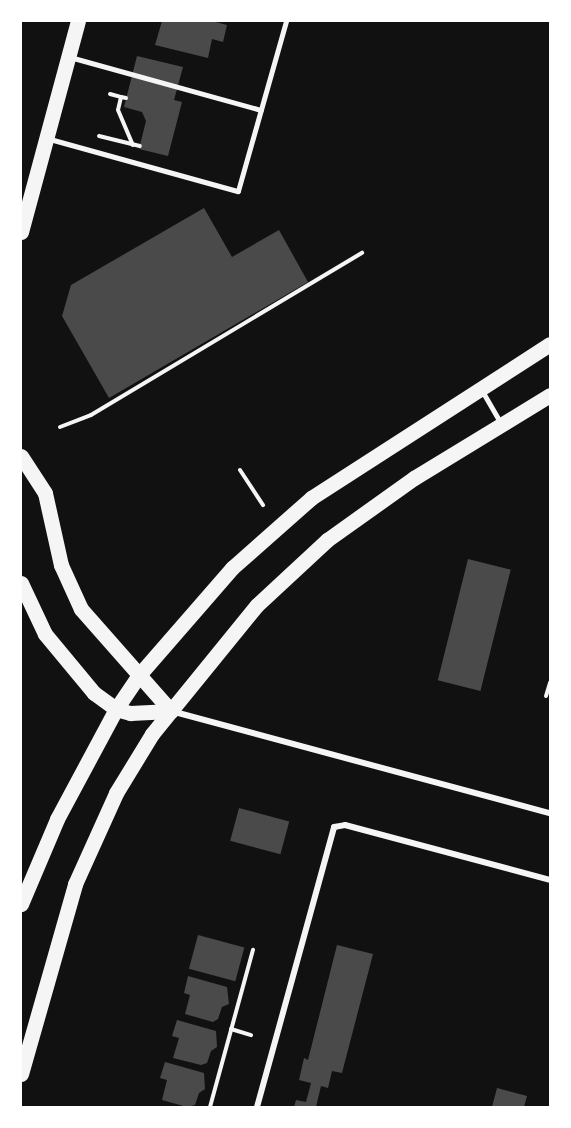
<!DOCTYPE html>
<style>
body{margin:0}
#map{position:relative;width:571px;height:1128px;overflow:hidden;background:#111;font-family:"Open Sans",sans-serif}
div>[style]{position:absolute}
.building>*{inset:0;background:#4a4a4a;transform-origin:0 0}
.path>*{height:4px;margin:-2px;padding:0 2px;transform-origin:2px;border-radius:2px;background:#f5f5f5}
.service>*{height:4.5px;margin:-2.25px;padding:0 2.25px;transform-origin:2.25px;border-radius:2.25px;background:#f5f5f5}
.minor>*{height:6px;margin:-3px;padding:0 3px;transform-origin:3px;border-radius:3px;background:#f5f5f5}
.primary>*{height:15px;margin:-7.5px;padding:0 7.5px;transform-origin:7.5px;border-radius:7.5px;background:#f5f5f5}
span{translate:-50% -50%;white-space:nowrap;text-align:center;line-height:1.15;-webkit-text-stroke:4.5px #fff;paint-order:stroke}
.frame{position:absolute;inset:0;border:22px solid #fff;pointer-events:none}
</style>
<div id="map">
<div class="building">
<div style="clip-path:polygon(162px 21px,212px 21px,227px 25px,223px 42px,212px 39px,208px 58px,155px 45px)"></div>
<div style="clip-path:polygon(137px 56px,183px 67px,174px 100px,182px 102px,168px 156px,139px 149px,146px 121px,142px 112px,124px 107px)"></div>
<div style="clip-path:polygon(204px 208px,232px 257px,279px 230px,308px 282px,109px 398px,62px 316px,71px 285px)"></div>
<div style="left:468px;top:559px;width:44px;height:125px;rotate:14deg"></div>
<div style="left:239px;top:808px;width:52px;height:34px;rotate:15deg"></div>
<div style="left:198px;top:935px;width:48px;height:35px;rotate:15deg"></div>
<div style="clip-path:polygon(337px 945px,373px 954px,342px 1073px,332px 1071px,328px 1088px,321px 1086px,316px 1107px,294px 1107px,296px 1100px,306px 1102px,311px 1083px,299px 1080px,304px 1058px,308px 1060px)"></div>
<div style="clip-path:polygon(188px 976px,227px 987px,229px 1004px,222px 1007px,218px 1019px,213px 1022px,185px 1014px,190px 995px,184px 993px)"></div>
<div style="clip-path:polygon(177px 1020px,216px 1031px,217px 1047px,211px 1051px,207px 1063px,201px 1065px,173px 1058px,179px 1038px,172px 1036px)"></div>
<div style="clip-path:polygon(165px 1062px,204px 1073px,205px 1089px,199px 1093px,195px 1105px,187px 1107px,162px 1100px,167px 1080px,160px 1078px)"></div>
<div style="clip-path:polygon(497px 1088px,527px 1096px,524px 1107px,492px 1107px)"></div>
</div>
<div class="path">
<div style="left:110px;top:94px;width:11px;rotate:15deg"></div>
<div style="left:126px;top:98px;width:5px;rotate:-169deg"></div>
<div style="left:121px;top:97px;width:13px;rotate:103deg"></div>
<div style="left:118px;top:110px;width:38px;rotate:67deg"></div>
<div style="left:99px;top:136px;width:42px;rotate:13.7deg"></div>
<div style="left:60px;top:427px;width:33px;rotate:-21deg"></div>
<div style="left:91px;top:415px;width:316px;rotate:-30.9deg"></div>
<div style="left:240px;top:470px;width:42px;rotate:56.7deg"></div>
<div style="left:546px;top:696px;width:14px;rotate:-73deg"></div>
<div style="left:231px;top:1029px;width:21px;rotate:17deg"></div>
<div style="left:210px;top:1107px;width:163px;rotate:-74.7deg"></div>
</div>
<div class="service">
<div style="left:70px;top:57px;width:198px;rotate:15.5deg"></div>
<div style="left:50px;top:139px;width:195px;rotate:15.5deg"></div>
<div style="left:238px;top:191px;width:177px;rotate:-74.2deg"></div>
<div style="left:482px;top:390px;width:36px;rotate:60deg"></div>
</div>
<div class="minor">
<div style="left:171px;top:711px;width:392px;rotate:15.1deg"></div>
<div style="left:257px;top:1107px;width:290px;rotate:-74.6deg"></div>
<div style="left:334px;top:827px;width:11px;rotate:-10deg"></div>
<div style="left:345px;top:825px;width:212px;rotate:15deg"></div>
</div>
<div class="primary">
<div style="left:21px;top:232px;width:219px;rotate:-74.9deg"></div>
<div style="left:21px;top:456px;width:44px;rotate:57deg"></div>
<div style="left:45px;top:493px;width:74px;rotate:77.5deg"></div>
<div style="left:61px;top:565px;width:48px;rotate:65.6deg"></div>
<div style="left:81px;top:609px;width:136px;rotate:48.6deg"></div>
<div style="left:21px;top:583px;width:56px;rotate:64.8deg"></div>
<div style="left:45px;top:634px;width:77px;rotate:50.3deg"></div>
<div style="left:94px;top:693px;width:27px;rotate:36deg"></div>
<div style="left:116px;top:709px;width:15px;rotate:16deg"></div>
<div style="left:130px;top:713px;width:41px;rotate:-2.8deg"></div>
<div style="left:21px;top:904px;width:92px;rotate:-67deg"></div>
<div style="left:57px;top:819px;width:125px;rotate:-61.8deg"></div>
<div style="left:116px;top:709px;width:41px;rotate:-55.9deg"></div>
<div style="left:139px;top:675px;width:142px;rotate:-49deg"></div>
<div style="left:232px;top:568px;width:106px;rotate:-41.5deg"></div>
<div style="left:311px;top:498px;width:284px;rotate:-32.8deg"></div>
<div style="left:21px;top:1074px;width:198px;rotate:-74.1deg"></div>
<div style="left:75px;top:884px;width:100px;rotate:-65.7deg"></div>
<div style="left:116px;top:793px;width:69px;rotate:-58.6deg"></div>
<div style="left:152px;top:734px;width:166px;rotate:-50.9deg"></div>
<div style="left:257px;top:605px;width:96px;rotate:-42.9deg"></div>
<div style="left:327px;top:540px;width:107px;rotate:-35.5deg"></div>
<div style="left:414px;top:478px;width:159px;rotate:-31.4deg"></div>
</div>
<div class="frame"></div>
</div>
